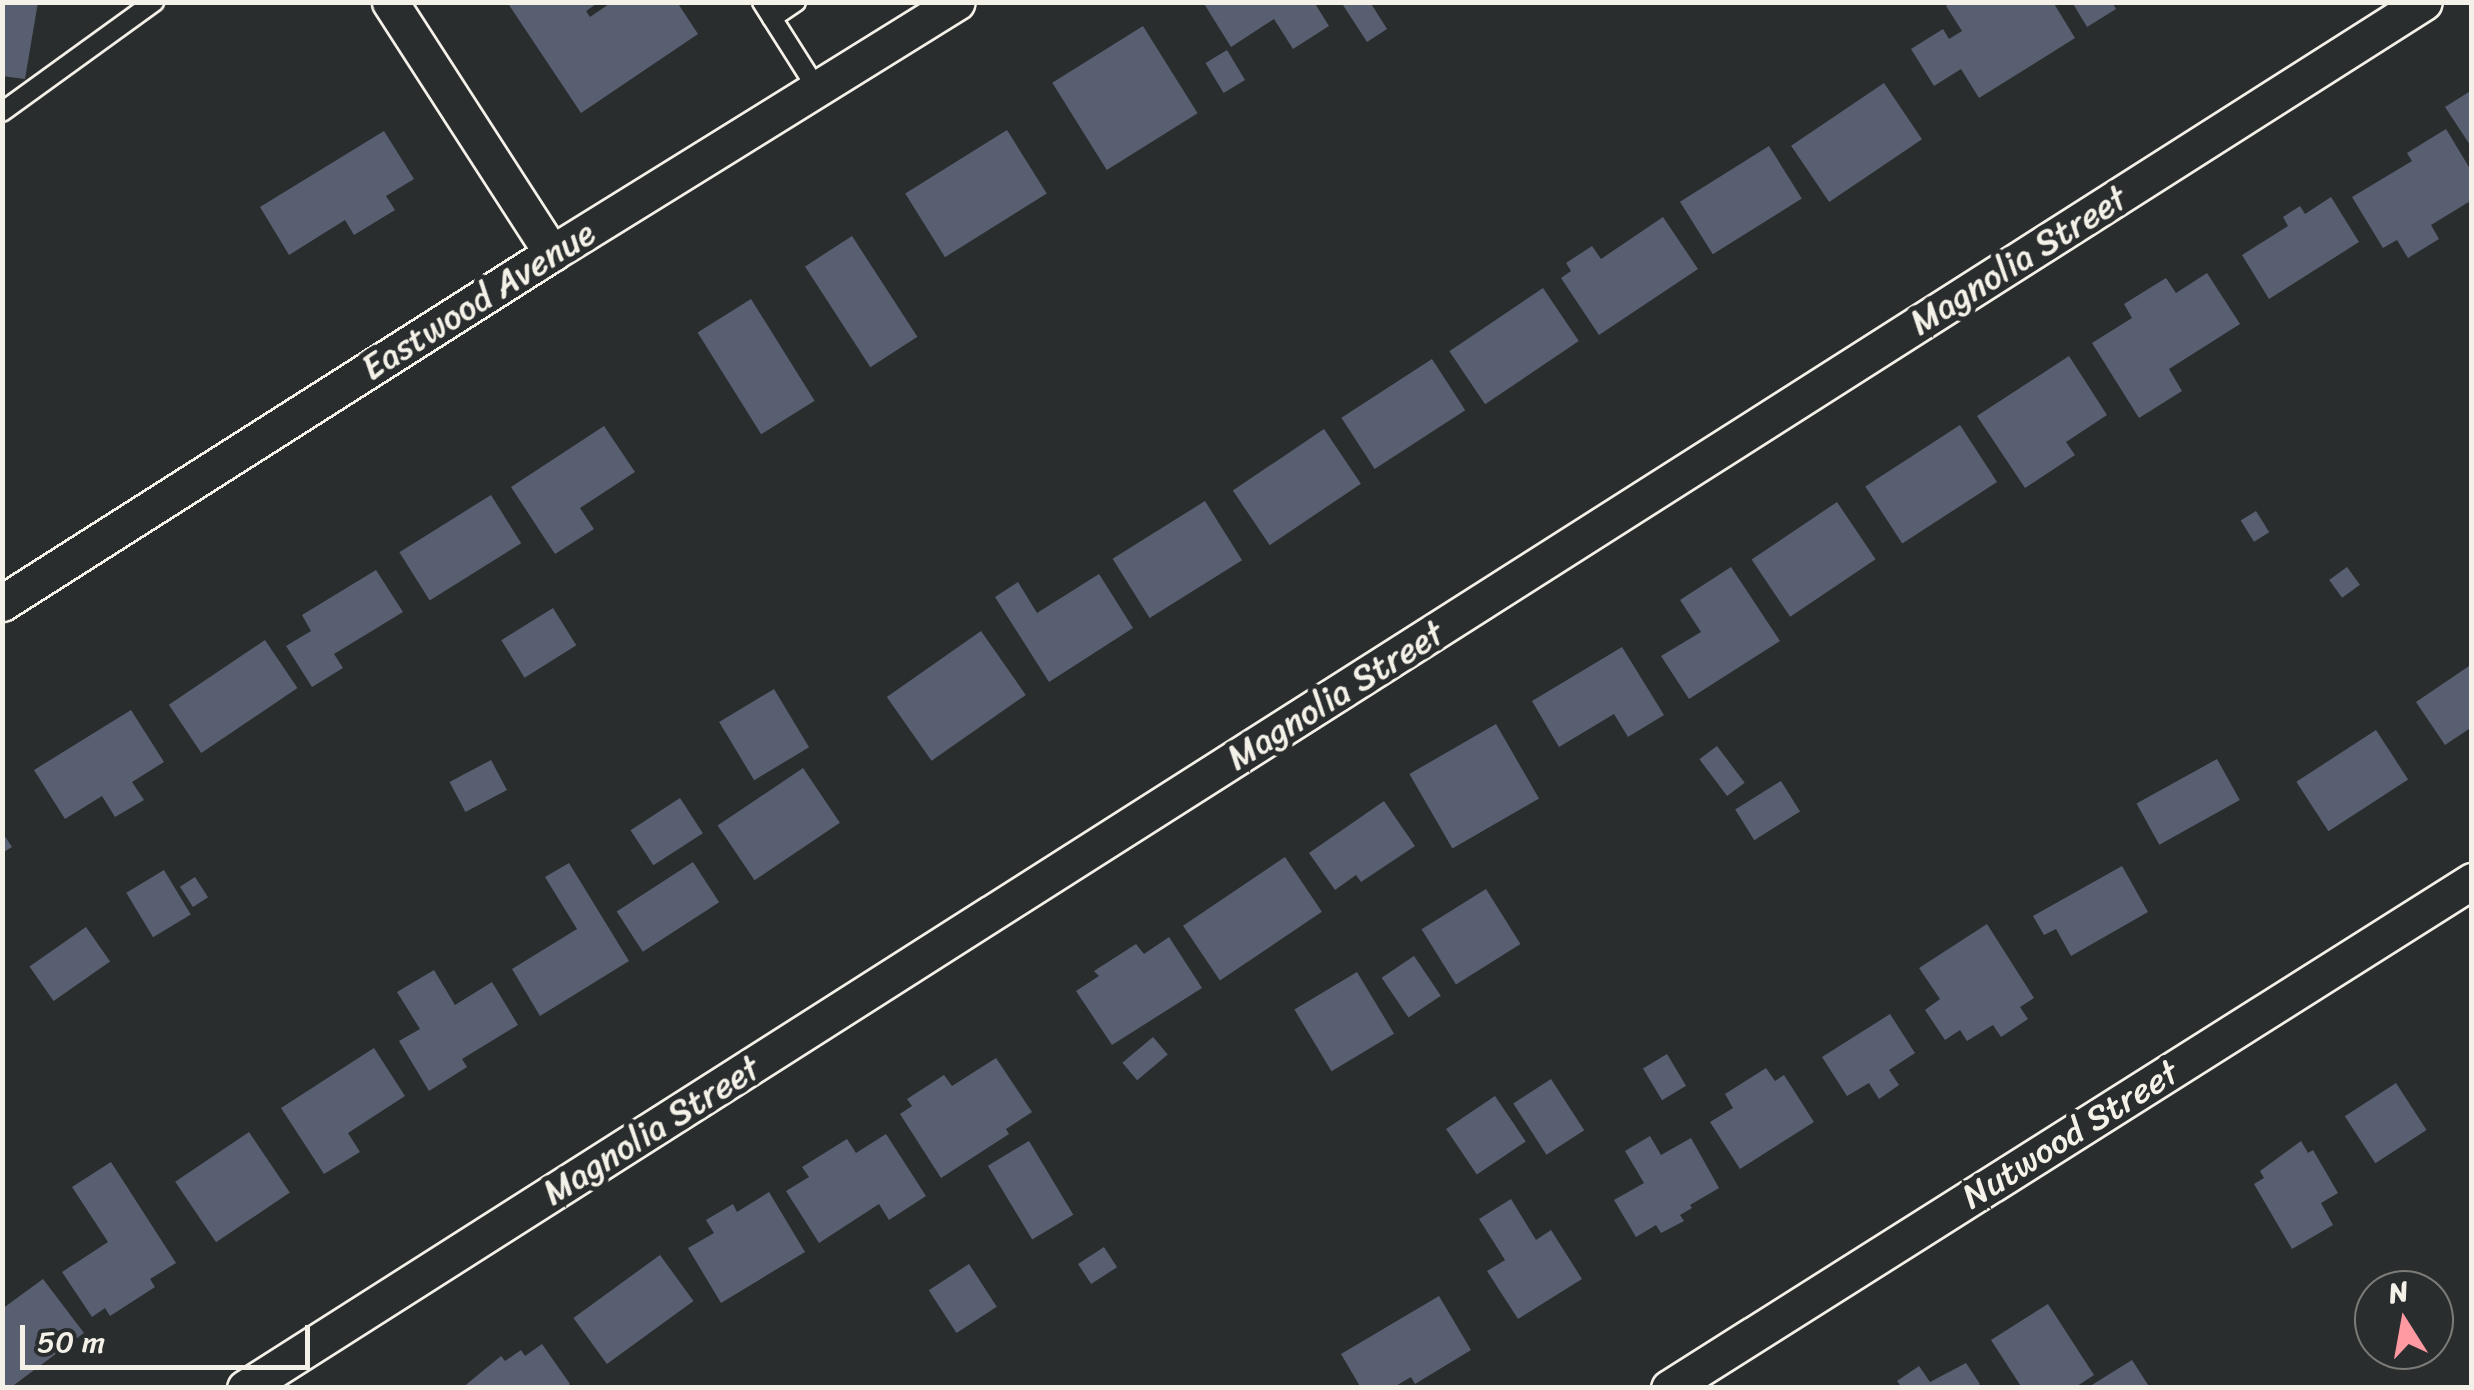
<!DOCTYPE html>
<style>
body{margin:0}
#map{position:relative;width:2474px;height:1390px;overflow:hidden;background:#2a2d2e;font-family:Sriracha,sans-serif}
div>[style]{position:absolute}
.building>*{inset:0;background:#585f71;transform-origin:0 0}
.roads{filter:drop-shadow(2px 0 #f4f1e8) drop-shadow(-2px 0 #f4f1e8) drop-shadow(0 2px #f4f1e8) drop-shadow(0 -2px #f4f1e8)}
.service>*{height:18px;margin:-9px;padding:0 9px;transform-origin:9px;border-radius:9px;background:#2a2d2e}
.minor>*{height:35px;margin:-17.5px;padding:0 17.5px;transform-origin:17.5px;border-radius:17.5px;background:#2a2d2e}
span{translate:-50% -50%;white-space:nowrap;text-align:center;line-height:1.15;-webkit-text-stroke:10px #2a2d2e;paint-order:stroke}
.street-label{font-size:35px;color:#f4f1e8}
.frame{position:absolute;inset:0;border:5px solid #f4f1e8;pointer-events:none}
.north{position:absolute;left:2354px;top:1270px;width:100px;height:100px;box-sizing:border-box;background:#2a2d2e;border:2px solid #7b7b78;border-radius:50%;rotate:349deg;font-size:28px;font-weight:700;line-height:40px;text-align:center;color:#f4f1e8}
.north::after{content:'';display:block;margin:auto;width:35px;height:45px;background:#ff9aa2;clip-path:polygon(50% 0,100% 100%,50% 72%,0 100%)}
.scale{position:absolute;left:20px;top:1325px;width:290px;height:45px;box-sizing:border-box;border:5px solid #f4f1e8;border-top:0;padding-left:12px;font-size:30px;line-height:35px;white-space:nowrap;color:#f4f1e8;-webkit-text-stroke:8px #2a2d2e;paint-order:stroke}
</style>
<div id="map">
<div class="building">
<div style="clip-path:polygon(2px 2px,38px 2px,25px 79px,2px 76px)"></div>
<div style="clip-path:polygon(507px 2px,599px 2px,586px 11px,590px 17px,612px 2px,677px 2px,698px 34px,581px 113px)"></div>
<div style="clip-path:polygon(1203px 2px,1314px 2px,1329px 26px,1293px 49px,1274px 19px,1231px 47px)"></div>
<div style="clip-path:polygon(1341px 2px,1370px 2px,1387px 29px,1367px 42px)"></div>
<div style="clip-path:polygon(1951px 2px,2053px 2px,2075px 38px,1979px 98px,1961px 69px,1934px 86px,1911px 49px,1943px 29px,1949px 39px,1962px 31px,1946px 6px)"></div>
<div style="clip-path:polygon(2072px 2px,2112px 2px,2116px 9px,2087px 27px)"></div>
<div style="left:1143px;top:26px;width:103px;height:107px;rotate:58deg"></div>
<div style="left:1227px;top:50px;width:35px;height:25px;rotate:59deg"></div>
<div style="left:1884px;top:83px;width:68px;height:112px;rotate:56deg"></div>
<div style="clip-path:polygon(2472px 90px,2472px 148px,2445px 107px)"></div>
<div style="clip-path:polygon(2446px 129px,2472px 172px,2472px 200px,2431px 225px,2439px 239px,2408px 258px,2397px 240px,2383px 248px,2352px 197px,2412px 161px,2407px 153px)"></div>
<div style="left:1007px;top:130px;width:75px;height:120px;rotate:58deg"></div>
<div style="clip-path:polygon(384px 131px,414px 179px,386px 196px,395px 210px,354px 235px,345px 220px,289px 255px,260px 207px)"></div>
<div style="left:1769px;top:146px;width:62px;height:105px;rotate:58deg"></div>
<div style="clip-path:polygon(2331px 197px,2359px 242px,2269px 299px,2242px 255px,2288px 226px,2283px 217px,2300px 206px,2305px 214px)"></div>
<div style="clip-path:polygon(1663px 217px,1698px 269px,1599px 335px,1561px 278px,1571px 271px,1566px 263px,1592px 246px,1601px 259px)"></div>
<div style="left:852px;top:236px;width:120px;height:56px;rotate:57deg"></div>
<div style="clip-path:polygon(2207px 273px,2240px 324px,2169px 369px,2182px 391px,2139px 418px,2092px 343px,2132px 318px,2124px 304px,2166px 278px,2176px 293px)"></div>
<div style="left:1543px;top:288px;width:64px;height:113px;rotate:56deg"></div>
<div style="left:751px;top:299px;width:120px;height:63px;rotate:58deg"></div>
<div style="clip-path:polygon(2069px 356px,2107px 415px,2066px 442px,2075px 455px,2025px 488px,1977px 416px)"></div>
<div style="left:1432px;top:359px;width:61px;height:108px;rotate:57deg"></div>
<div style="left:1960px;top:425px;width:68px;height:113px;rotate:57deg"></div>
<div style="clip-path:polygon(604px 426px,635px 472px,580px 508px,594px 529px,555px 554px,511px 487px)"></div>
<div style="left:1324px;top:429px;width:66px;height:110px;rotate:56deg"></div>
<div style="left:491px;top:495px;width:57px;height:108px;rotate:58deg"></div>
<div style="left:1205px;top:501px;width:70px;height:109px;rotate:58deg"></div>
<div style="left:1837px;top:502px;width:69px;height:103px;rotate:56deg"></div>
<div style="left:2256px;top:511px;width:25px;height:18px;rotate:58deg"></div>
<div style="clip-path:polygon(1731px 567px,1780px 641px,1689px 699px,1661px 656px,1701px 632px,1680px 600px)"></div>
<div style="left:2347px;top:567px;width:22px;height:22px;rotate:54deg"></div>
<div style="clip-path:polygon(376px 570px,403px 612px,334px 654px,343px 668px,312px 687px,286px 646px,311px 631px,302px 615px)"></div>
<div style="clip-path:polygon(1099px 574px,1133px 628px,1049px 682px,995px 597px,1018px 582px,1037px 613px)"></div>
<div style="left:553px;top:608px;width:44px;height:61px;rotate:58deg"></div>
<div style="left:981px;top:631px;width:78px;height:115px;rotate:55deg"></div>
<div style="left:265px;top:640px;width:58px;height:116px;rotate:56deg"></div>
<div style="clip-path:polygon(1622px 647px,1664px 715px,1628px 737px,1614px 714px,1559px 747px,1532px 701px)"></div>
<div style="clip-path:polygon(2472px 664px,2472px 727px,2445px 745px,2416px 702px)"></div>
<div style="left:774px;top:689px;width:68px;height:64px;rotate:59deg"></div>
<div style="clip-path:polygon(131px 710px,164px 762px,132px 782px,144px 800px,115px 817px,102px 796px,65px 819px,34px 770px)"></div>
<div style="left:1496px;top:724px;width:86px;height:100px;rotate:60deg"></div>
<div style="left:2376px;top:730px;width:59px;height:95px;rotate:57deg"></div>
<div style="left:1717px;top:746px;width:46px;height:22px;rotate:53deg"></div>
<div style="left:2217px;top:759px;width:47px;height:92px;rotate:61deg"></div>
<div style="left:491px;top:760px;width:34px;height:47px;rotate:62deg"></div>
<div style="left:803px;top:768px;width:66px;height:103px;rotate:56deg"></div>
<div style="left:1781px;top:781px;width:36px;height:54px;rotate:58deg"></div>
<div style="left:680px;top:798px;width:42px;height:59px;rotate:57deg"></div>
<div style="clip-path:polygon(1384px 801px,1415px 846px,1361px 882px,1356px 875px,1335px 890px,1309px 853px)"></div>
<div style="clip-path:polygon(2px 832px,12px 847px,2px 853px)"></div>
<div style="left:1285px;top:857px;width:66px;height:123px;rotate:56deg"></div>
<div style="left:693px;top:862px;width:48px;height:91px;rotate:57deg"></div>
<div style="clip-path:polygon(569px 863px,629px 961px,540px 1016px,512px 969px,577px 929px,545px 877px)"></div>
<div style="clip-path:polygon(2122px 866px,2148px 912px,2071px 956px,2056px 929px,2044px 935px,2033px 916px)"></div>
<div style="left:164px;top:870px;width:52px;height:44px;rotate:59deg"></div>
<div style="left:195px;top:877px;width:24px;height:18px;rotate:57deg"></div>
<div style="left:1486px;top:889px;width:65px;height:76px;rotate:58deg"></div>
<div style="clip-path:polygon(1987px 924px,2034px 998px,2020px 1007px,2028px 1019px,2001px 1037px,1993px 1025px,1967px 1041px,1960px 1030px,1945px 1040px,1925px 1010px,1940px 999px,1919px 968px)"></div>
<div style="left:86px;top:927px;width:42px;height:69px;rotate:55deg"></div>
<div style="clip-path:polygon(1169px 937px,1202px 988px,1112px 1045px,1076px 991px,1099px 976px,1094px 971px,1136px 944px,1144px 954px)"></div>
<div style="left:1414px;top:956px;width:48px;height:39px;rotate:56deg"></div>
<div style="clip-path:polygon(434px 970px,455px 1005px,492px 982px,518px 1025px,462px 1059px,467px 1067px,429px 1091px,399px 1041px,420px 1029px,397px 992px)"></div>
<div style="left:1357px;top:972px;width:72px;height:73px;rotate:59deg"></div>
<div style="clip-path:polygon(1890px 1014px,1915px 1053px,1889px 1070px,1899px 1085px,1879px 1099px,1869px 1083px,1847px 1096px,1822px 1057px)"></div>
<div style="left:1153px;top:1037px;width:23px;height:40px;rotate:50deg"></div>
<div style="clip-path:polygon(374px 1048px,405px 1096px,348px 1133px,360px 1152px,324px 1174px,281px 1108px)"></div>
<div style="left:1667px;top:1054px;width:37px;height:28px;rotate:59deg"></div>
<div style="clip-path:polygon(996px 1058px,1032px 1112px,1006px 1129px,1009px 1134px,941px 1178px,900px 1114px,912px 1106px,907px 1099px,944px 1075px,952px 1086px)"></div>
<div style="clip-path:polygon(1766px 1068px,1775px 1081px,1784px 1075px,1814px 1122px,1740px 1169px,1710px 1122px,1733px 1108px,1725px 1094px)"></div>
<div style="left:1551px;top:1079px;width:61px;height:45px;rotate:57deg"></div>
<div style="left:2396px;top:1083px;width:56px;height:61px;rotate:57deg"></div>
<div style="left:1495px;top:1096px;width:55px;height:59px;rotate:56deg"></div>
<div style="left:249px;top:1132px;width:73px;height:89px;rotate:56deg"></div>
<div style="clip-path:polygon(886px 1134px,926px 1196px,889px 1220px,879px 1204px,819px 1243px,786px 1191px,809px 1177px,802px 1167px,847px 1139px,856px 1153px)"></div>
<div style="clip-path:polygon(1650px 1136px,1661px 1155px,1691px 1138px,1719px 1188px,1690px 1205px,1692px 1208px,1680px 1215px,1684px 1221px,1661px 1233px,1656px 1225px,1636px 1237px,1614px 1200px,1644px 1183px,1625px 1151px)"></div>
<div style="left:1029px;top:1141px;width:86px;height:48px;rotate:59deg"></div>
<div style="clip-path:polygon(2301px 1141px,2308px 1153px,2313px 1150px,2338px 1193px,2321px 1203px,2333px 1225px,2292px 1249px,2254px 1184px,2264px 1178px,2260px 1171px)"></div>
<div style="clip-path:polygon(111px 1162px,176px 1263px,150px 1279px,155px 1287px,110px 1316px,105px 1308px,92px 1317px,62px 1272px,108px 1242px,72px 1187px)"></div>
<div style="clip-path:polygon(769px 1192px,805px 1252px,721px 1303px,688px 1248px,714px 1233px,706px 1220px,733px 1204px,737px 1212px)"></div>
<div style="clip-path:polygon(1511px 1199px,1536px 1240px,1551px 1230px,1582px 1279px,1518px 1319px,1487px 1271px,1505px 1260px,1479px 1219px)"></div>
<div style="left:1104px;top:1247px;width:24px;height:31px;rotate:57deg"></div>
<div style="left:660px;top:1255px;width:57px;height:107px;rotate:54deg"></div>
<div style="left:969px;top:1264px;width:51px;height:48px;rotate:57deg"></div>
<div style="clip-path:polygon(43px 1279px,84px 1333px,10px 1388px,2px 1388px,2px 1309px)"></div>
<div style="clip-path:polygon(1439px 1296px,1471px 1350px,1415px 1384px,1411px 1377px,1394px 1387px,1361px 1388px,1341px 1354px)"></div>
<div style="clip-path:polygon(2048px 1304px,2094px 1375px,2074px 1388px,2022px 1388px,1991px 1340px)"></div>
<div style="clip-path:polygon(542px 1344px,570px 1384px,566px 1388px,462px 1388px,501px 1356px,505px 1361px,521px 1350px,525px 1356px)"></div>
<div style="clip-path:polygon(2132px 1360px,2150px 1388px,2087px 1388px)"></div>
<div style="clip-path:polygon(1966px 1363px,1980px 1384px,1975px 1388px,1902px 1388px,1897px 1381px,1919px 1366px,1930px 1382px)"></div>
</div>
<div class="roads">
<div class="service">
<div style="left:762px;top:2px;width:103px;rotate:57.7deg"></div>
<div style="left:772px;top:18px;width:29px;rotate:-34deg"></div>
<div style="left:2px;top:112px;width:188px;rotate:-35.9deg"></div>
</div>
<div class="minor">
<div style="left:390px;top:2px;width:299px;rotate:57.2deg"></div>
<div style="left:2px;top:603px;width:652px;rotate:-32.47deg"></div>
<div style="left:552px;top:253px;width:476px;rotate:-31.8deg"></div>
<div style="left:245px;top:1388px;width:2582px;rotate:-32.46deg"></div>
<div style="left:1669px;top:1388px;width:950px;rotate:-32.27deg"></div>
</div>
</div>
<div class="street-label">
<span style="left:2018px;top:260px;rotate:-32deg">Magnolia Street</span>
<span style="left:478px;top:300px;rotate:-32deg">Eastwood Avenue</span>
<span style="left:1335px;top:695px;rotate:-32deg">Magnolia Street</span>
<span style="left:651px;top:1130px;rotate:-32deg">Magnolia Street</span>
<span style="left:2070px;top:1134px;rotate:-32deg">Nutwood Street</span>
</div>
<div class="frame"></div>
<div class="north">N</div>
<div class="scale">50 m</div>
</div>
